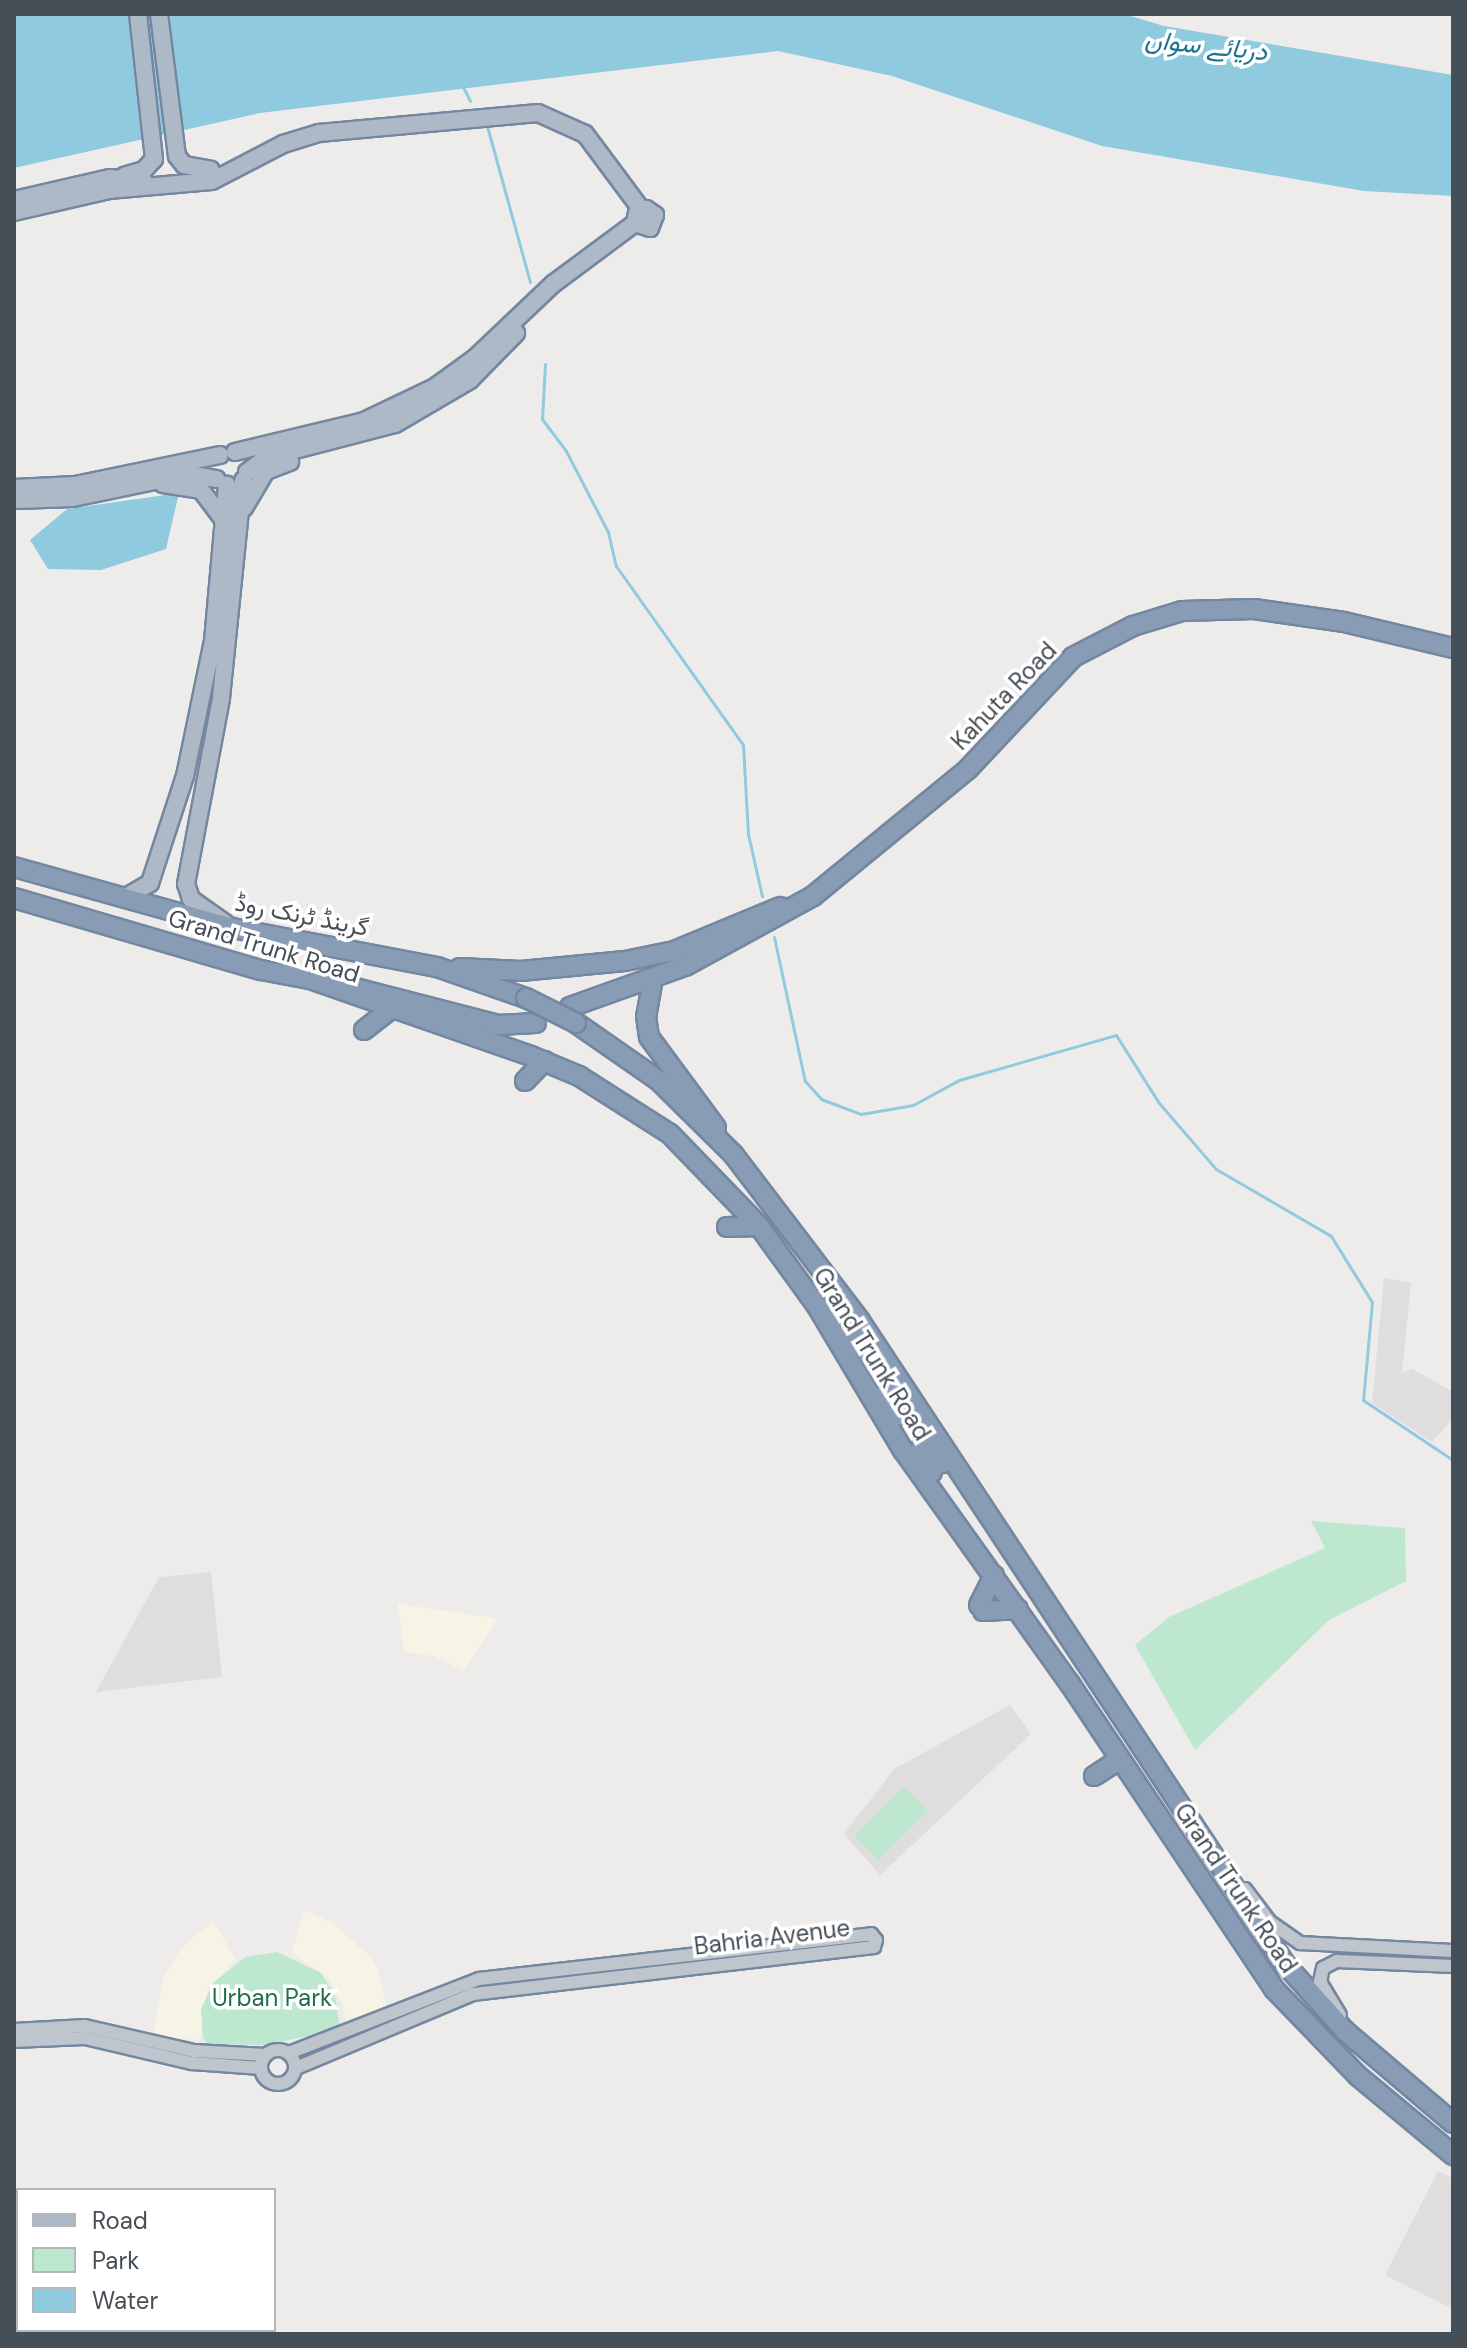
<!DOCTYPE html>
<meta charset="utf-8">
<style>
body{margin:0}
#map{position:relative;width:1467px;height:2348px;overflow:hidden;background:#eeeceb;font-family:"DM Sans",Vazirmatn,sans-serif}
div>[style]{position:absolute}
.commercial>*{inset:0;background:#f8f4e5}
.education>*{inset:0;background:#dfdddd}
.green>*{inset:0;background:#bee7d0;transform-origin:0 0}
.water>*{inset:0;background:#90cadf}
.stream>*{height:3px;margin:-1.5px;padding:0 1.5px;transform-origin:1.5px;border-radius:1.5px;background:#90cadf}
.roads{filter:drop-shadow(2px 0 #7487a0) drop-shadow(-2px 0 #7487a0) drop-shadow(0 2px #7487a0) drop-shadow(0 -2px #7487a0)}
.minor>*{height:12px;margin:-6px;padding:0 6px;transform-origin:6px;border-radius:6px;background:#bec5cc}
.minor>.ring{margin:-6px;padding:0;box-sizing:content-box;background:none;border:12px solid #bec5cc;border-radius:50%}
.major>*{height:16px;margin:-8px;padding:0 8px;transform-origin:8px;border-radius:8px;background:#aeb9c7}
.highway>*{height:18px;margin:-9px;padding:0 9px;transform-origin:9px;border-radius:9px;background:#899cb5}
.bridges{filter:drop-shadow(2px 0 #7487a0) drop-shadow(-2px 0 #7487a0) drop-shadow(0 2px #7487a0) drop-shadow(0 -2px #7487a0)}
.highway-bridge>*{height:18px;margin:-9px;padding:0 9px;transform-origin:9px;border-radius:9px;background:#899cb5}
span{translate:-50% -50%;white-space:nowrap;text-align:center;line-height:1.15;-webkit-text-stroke:7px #fff;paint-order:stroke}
.street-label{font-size:24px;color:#464e56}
.park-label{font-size:24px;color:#216d4b}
.water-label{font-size:26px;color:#1d7392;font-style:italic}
.frame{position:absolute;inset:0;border:16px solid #464e56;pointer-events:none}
.legend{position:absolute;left:16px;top:2188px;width:260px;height:144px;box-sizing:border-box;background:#fff;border:2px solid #b5b8bb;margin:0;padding:10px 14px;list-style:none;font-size:24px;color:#464e56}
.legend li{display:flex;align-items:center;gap:16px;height:40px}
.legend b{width:40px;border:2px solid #b5b8bb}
</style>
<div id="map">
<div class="commercial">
<div style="clip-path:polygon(398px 1604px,474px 1615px,497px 1619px,464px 1671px,434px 1656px,404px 1652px)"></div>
<div style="clip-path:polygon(304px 1910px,333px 1923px,369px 1956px,378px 1970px,388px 2013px,347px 2028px,342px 2003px,327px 1976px,292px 1953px)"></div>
<div style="clip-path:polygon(213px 1921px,236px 1960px,207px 1989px,200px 2040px,153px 2037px,164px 1976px,182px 1947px)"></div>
</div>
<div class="education">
<div style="clip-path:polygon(1384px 1278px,1411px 1283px,1402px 1373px,1412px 1369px,1453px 1392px,1453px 1419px,1432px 1442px,1372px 1403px)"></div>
<div style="clip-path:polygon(211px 1572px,222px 1677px,96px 1692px,159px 1577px)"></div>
<div style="clip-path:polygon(1010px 1705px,1031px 1734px,880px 1875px,844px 1834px,894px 1769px)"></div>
<div style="clip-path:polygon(1438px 2171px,1453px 2178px,1453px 2309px,1385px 2275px)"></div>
</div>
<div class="green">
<div style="clip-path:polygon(1311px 1521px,1405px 1528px,1406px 1581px,1329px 1620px,1195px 1750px,1135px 1645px,1169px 1617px,1325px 1548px)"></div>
<div style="left:904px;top:1787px;width:34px;height:70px;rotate:45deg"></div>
<div style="clip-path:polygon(277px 1952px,321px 1973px,335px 1995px,340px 2030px,263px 2045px,208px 2044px,203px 2038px,201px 2009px,213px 1983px,245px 1957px)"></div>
</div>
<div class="water">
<div style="clip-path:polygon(14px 14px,1124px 14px,1164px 26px,1453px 75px,1453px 196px,1364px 191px,1102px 146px,892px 76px,778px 51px,260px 113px,14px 168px)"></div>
<div style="clip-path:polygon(179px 493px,166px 549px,101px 570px,48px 569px,30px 540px,67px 509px)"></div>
</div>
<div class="stream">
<div style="left:461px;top:83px;width:20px;rotate:63deg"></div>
<div style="left:487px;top:126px;width:162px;rotate:74.6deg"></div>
<div style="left:545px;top:364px;width:55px;rotate:93.1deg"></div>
<div style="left:542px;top:419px;width:40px;rotate:53deg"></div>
<div style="left:566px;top:451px;width:91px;rotate:62.6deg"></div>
<div style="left:608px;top:532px;width:35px;rotate:77deg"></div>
<div style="left:616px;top:566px;width:219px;rotate:54.6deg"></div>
<div style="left:743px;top:745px;width:89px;rotate:86.8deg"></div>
<div style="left:748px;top:834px;width:64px;rotate:77.3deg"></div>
<div style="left:774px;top:937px;width:147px;rotate:77.9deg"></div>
<div style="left:805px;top:1081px;width:24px;rotate:48deg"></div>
<div style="left:821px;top:1099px;width:43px;rotate:20.6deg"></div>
<div style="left:861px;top:1114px;width:53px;rotate:-9.8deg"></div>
<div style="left:913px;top:1105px;width:52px;rotate:-28.5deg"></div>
<div style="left:959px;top:1080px;width:163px;rotate:-16deg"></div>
<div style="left:1116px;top:1035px;width:80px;rotate:57.7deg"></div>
<div style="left:1159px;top:1103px;width:87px;rotate:49.2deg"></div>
<div style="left:1216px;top:1169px;width:133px;rotate:30.2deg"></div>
<div style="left:1331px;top:1236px;width:78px;rotate:58.2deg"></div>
<div style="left:1372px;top:1302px;width:98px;rotate:95.2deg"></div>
<div style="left:1363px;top:1400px;width:108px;rotate:33.7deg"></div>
</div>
<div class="roads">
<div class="minor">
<div style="left:1245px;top:1889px;width:41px;rotate:52.9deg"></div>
<div style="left:1270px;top:1922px;width:37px;rotate:35deg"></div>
<div style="left:1300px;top:1943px;width:153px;rotate:3deg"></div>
<div style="left:1340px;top:2015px;width:39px;rotate:-121deg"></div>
<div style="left:1320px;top:1982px;width:14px;rotate:-78deg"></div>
<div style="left:1323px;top:1968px;width:16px;rotate:-27deg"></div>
<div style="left:1337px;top:1961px;width:116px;rotate:2.5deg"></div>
<div style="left:14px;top:2030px;width:71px;rotate:-3.2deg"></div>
<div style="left:85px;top:2026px;width:112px;rotate:12.9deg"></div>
<div style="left:194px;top:2051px;width:72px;rotate:3.2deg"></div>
<div style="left:14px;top:2041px;width:71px;rotate:-2.4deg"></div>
<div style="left:85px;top:2038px;width:110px;rotate:13.2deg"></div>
<div style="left:192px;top:2063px;width:69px;rotate:4.1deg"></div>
<div class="ring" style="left:261px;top:2050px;width:22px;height:22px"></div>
<div style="left:289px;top:2053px;width:204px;rotate:-21.3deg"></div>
<div style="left:479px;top:1979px;width:395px;rotate:-6.5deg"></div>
<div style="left:871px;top:1934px;width:8px;rotate:50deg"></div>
<div style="left:876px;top:1940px;width:7px;rotate:106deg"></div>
<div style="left:874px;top:1947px;width:404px;rotate:173.3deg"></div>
<div style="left:473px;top:1994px;width:192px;rotate:157.3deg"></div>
</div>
<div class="major">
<div style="left:159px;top:14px;width:143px;rotate:82.8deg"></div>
<div style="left:177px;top:156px;width:11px;rotate:52deg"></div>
<div style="left:184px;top:165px;width:27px;rotate:10deg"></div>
<div style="left:124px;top:176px;width:21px;rotate:-17deg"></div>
<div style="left:144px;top:170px;width:15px;rotate:-48deg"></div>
<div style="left:154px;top:159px;width:146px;rotate:-96.3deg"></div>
<div style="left:14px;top:200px;width:98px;rotate:-12.9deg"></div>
<div style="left:110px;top:178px;width:34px;rotate:5deg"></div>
<div style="left:14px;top:212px;width:98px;rotate:-13deg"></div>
<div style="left:109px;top:190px;width:103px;rotate:-5deg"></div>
<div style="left:212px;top:181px;width:80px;rotate:-27.5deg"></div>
<div style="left:283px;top:144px;width:38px;rotate:-17deg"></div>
<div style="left:319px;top:133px;width:220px;rotate:-5.2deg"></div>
<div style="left:538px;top:113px;width:51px;rotate:24.1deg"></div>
<div style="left:585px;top:134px;width:94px;rotate:53.3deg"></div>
<div style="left:235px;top:452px;width:133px;rotate:-13.5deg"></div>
<div style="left:364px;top:421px;width:79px;rotate:-25.6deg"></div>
<div style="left:435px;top:387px;width:49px;rotate:-35.9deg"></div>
<div style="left:475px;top:358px;width:108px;rotate:-43.5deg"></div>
<div style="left:553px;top:284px;width:102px;rotate:-36.6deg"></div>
<div style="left:635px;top:223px;width:10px;rotate:-79deg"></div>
<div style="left:637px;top:213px;width:10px;rotate:-24deg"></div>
<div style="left:646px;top:209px;width:11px;rotate:34deg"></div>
<div style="left:655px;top:215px;width:14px;rotate:111deg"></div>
<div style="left:650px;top:228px;width:16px;rotate:-162deg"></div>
<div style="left:247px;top:472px;width:26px;rotate:-36deg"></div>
<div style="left:268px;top:457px;width:131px;rotate:-14.6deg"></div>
<div style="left:395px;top:424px;width:87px;rotate:-30.4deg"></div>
<div style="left:470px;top:380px;width:66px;rotate:-45.6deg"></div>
<div style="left:163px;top:484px;width:38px;rotate:9deg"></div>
<div style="left:201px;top:490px;width:38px;rotate:53deg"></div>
<div style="left:14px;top:488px;width:61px;rotate:-2.8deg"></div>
<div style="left:75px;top:485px;width:148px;rotate:-11.7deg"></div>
<div style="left:18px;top:500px;width:55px;rotate:-2.1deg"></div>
<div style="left:73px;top:498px;width:117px;rotate:-11.8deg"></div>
<div style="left:188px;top:474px;width:29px;rotate:10deg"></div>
<div style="left:244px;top:508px;width:43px;rotate:-59.3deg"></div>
<div style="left:266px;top:471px;width:26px;rotate:-21deg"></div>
<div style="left:126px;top:897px;width:28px;rotate:-30deg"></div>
<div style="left:150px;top:883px;width:113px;rotate:-71.9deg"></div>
<div style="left:185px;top:776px;width:138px;rotate:-78.3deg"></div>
<div style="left:213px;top:641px;width:157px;rotate:-84.9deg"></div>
<div style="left:225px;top:923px;width:42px;rotate:-144.8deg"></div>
<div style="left:191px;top:899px;width:16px;rotate:-108deg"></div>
<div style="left:186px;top:884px;width:189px;rotate:-79.3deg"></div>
<div style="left:221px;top:698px;width:219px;rotate:-84.2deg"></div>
</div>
<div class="highway">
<div style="left:14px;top:867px;width:226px;rotate:15.6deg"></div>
<div style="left:232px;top:928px;width:209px;rotate:10.8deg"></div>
<div style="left:437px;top:967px;width:94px;rotate:19.2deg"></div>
<div style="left:14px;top:898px;width:257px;rotate:16.3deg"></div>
<div style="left:261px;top:970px;width:50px;rotate:10.4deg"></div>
<div style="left:310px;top:979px;width:234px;rotate:19.2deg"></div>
<div style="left:531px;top:1056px;width:52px;rotate:22.6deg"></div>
<div style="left:579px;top:1076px;width:108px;rotate:32.5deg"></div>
<div style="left:670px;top:1134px;width:128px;rotate:45.9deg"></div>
<div style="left:759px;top:1226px;width:99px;rotate:54.1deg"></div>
<div style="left:817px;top:1306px;width:168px;rotate:59.2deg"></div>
<div style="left:903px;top:1450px;width:287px;rotate:54.5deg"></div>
<div style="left:1070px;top:1684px;width:367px;rotate:56.2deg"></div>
<div style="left:1274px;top:1989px;width:121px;rotate:46deg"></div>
<div style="left:1358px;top:2076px;width:124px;rotate:39.7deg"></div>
<div style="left:460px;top:968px;width:61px;rotate:2.8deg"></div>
<div style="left:521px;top:971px;width:104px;rotate:-5.5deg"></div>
<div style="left:625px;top:961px;width:50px;rotate:-11.5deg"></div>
<div style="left:674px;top:951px;width:115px;rotate:-22.5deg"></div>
<div style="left:653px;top:978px;width:39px;rotate:100deg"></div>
<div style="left:646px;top:1016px;width:21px;rotate:82deg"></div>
<div style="left:649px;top:1037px;width:113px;rotate:53.6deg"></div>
<div style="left:355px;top:988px;width:148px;rotate:14.5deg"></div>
<div style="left:498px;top:1025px;width:38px;rotate:-3deg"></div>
<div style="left:570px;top:1007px;width:124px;rotate:-19.7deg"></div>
<div style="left:687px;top:965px;width:144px;rotate:-28.7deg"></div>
<div style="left:813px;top:896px;width:200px;rotate:-39.3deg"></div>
<div style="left:968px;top:769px;width:154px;rotate:-46.8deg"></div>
<div style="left:1073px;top:657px;width:68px;rotate:-27.3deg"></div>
<div style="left:1133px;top:626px;width:51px;rotate:-17deg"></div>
<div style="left:1182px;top:611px;width:72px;rotate:-1.6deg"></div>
<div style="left:1254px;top:609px;width:91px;rotate:8.2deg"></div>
<div style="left:1344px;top:622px;width:112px;rotate:13.4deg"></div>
<div style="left:576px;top:1023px;width:100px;rotate:34.8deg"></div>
<div style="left:658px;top:1080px;width:105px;rotate:44.6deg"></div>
<div style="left:733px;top:1154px;width:210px;rotate:52.7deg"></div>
<div style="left:860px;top:1321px;width:772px;rotate:56.52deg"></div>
<div style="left:1286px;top:1965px;width:89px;rotate:48.2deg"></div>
<div style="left:1345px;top:2031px;width:142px;rotate:40.4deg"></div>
<div style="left:364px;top:1030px;width:33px;rotate:-38deg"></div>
<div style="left:525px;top:1081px;width:28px;rotate:-46deg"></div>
<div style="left:727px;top:1227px;width:32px;rotate:-2deg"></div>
<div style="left:843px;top:1306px;width:22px;rotate:77deg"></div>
<div style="left:848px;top:1327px;width:37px;rotate:54deg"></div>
<div style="left:879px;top:1397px;width:28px;rotate:41deg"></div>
<div style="left:900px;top:1415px;width:9px;rotate:-58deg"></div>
<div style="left:905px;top:1407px;width:20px;rotate:-120deg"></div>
<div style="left:932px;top:1472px;width:23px;rotate:-124deg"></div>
<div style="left:919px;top:1453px;width:10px;rotate:-66deg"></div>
<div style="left:923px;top:1444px;width:9px;rotate:13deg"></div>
<div style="left:932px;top:1446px;width:20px;rotate:60deg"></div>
<div style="left:979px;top:1605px;width:33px;rotate:-63deg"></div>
<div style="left:983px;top:1611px;width:35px;rotate:-3deg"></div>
<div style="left:1094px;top:1776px;width:31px;rotate:-33deg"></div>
</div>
</div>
<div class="bridges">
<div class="highway-bridge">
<div style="left:526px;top:998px;width:56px;rotate:26.6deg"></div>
</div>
</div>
<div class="street-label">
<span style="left:1004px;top:696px;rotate:-46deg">Kahuta Road</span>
<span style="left:302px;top:915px;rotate:11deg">گرینڈ ٹرنک روڈ</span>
<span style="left:264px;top:946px;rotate:17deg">Grand Trunk Road</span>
<span style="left:872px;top:1354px;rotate:58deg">Grand Trunk Road</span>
<span style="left:1236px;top:1888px;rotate:56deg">Grand Trunk Road</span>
<span style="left:772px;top:1937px;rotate:-7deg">Bahria Avenue</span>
</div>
<div class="park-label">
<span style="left:272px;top:1998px">Urban Park</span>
</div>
<div class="water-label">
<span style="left:1206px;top:46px;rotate:6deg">دریائے سواں</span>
</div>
<div class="frame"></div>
<ul class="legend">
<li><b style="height:10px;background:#aeb9c7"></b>Road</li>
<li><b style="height:22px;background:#bee7d0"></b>Park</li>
<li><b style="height:22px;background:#90cadf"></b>Water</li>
</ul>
</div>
